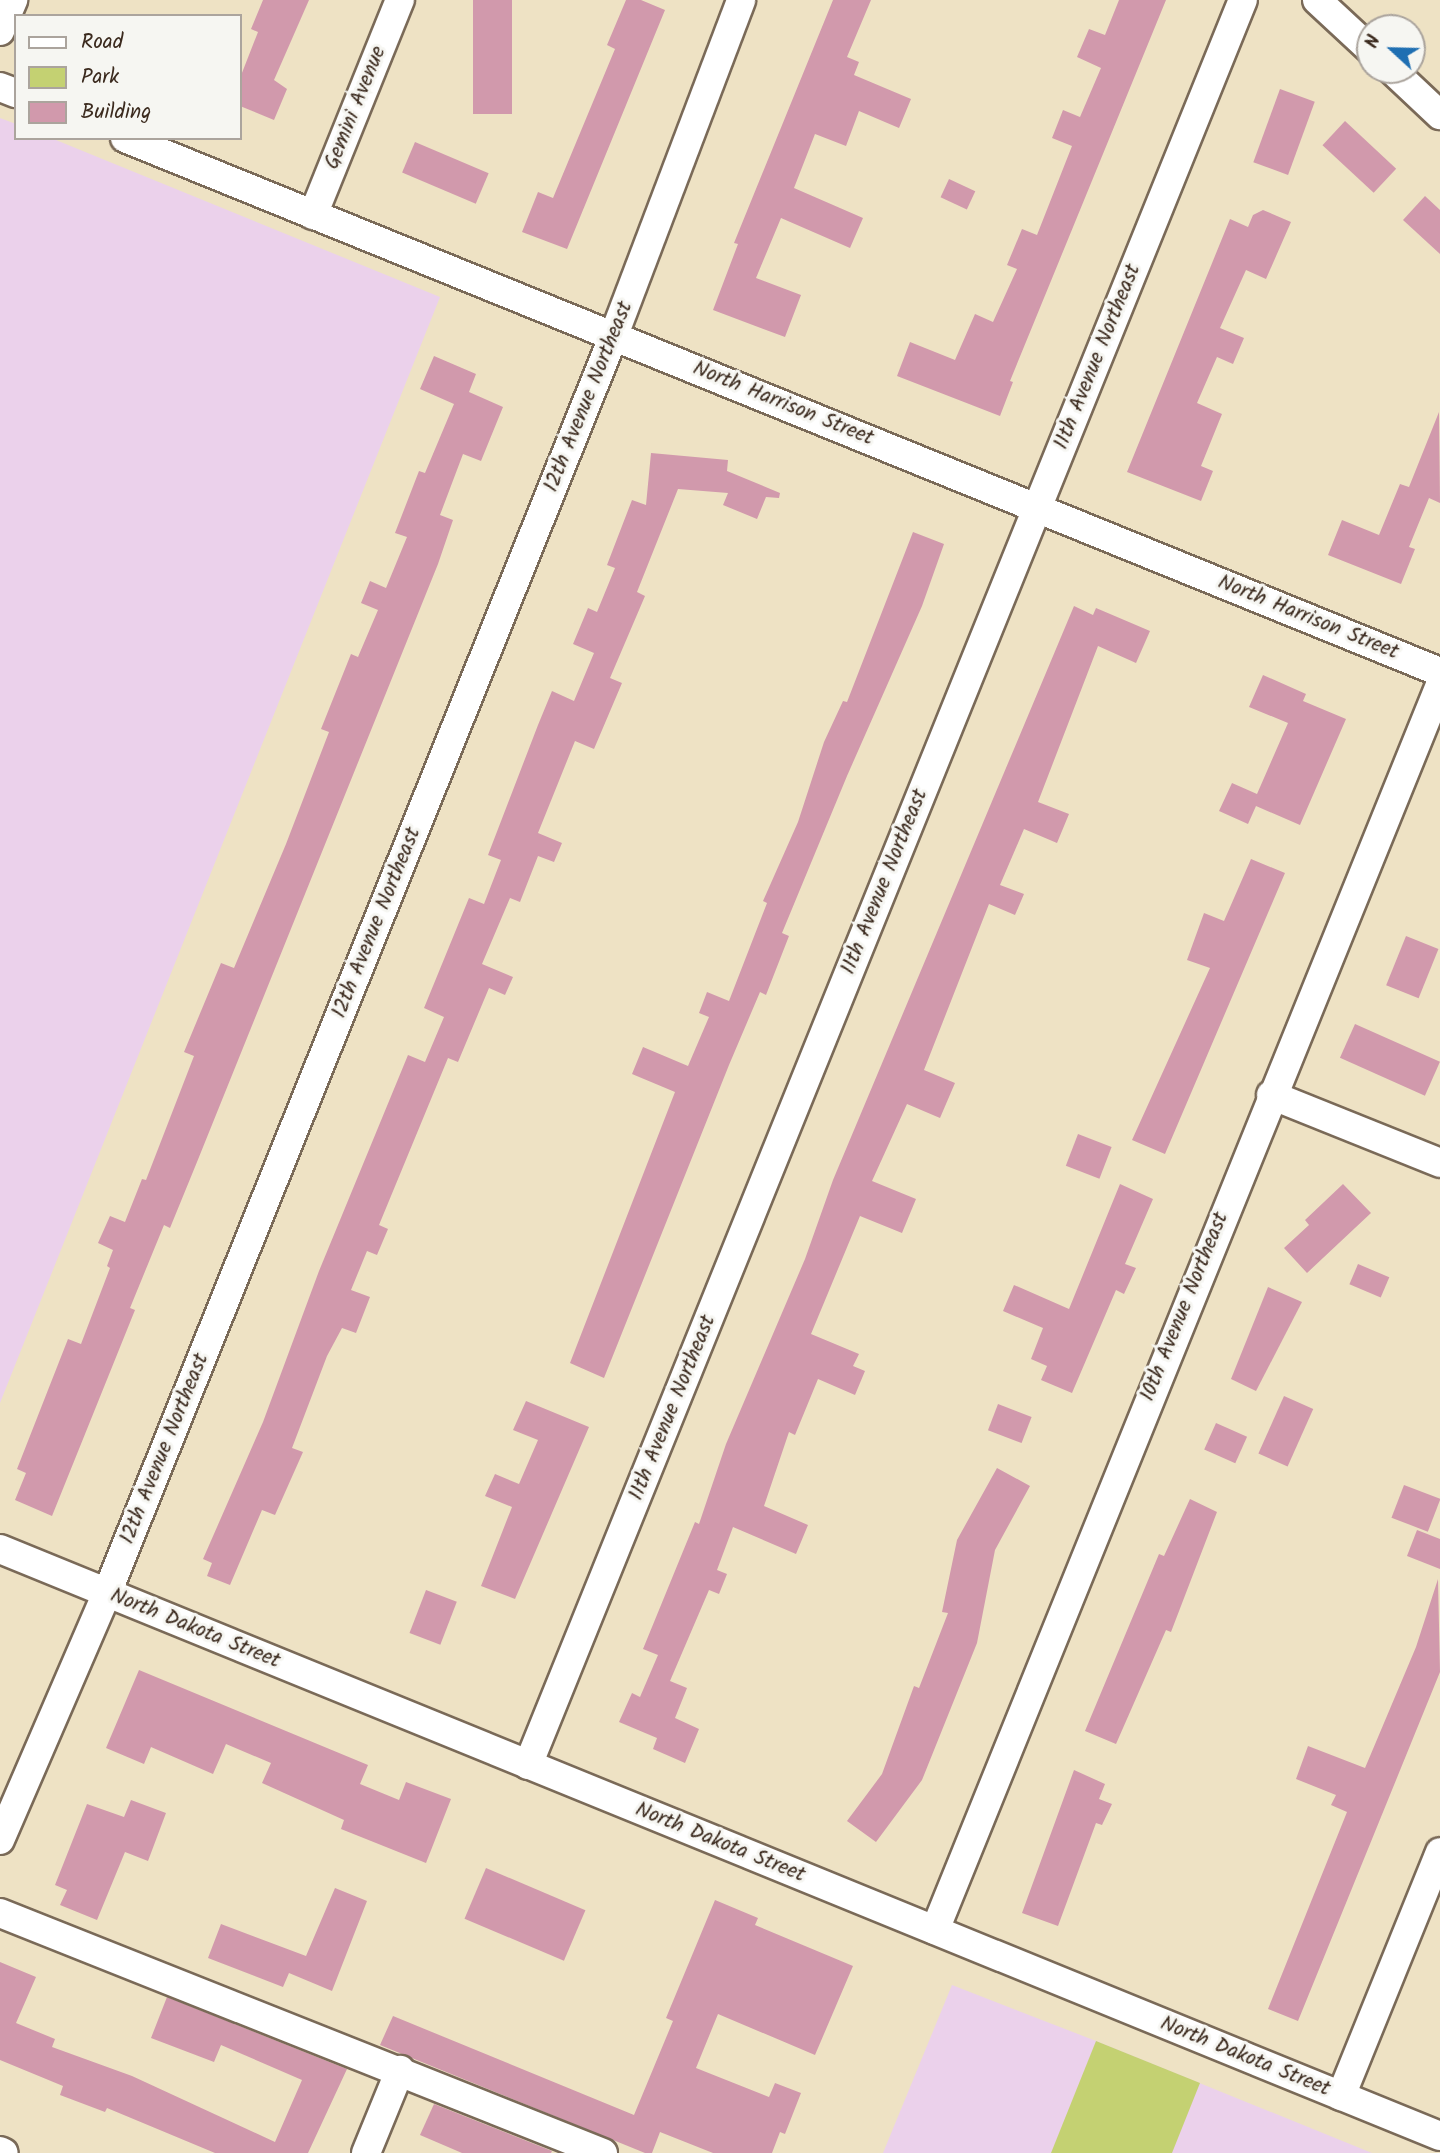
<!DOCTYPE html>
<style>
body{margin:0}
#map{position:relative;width:1440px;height:2153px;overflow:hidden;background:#eee2c4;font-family:Kalam,sans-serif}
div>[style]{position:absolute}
.built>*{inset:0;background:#ebd1eb}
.green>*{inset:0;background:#c4d172}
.building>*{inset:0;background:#d199ac;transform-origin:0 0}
.roads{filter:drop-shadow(2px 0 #7a6a58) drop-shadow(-2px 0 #7a6a58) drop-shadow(0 2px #7a6a58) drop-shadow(0 -2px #7a6a58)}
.minor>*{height:28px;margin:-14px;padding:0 14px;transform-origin:14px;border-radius:14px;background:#fff}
span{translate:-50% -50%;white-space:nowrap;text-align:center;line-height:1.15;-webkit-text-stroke:6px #f6f6f2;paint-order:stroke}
.street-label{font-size:21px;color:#3b2a1e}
.legend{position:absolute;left:14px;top:14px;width:228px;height:126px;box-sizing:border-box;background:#f6f6f2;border:2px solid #aba49d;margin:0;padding:9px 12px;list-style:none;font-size:21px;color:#3b2a1e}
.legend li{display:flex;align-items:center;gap:14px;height:35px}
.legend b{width:35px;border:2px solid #aba49d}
.north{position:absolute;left:1356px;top:14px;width:70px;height:70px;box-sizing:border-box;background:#f6f6f2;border:2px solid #aba49d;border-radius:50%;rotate:292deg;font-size:19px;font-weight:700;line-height:28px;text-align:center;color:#3b2a1e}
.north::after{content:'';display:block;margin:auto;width:24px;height:32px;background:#1f6fb2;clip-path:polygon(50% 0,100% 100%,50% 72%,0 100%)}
</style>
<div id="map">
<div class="built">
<div style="clip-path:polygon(0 118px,16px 124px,16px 138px,51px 138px,440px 297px,0 1403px)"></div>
<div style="clip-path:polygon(952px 1985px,1096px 2041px,1372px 2153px,883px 2153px)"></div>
</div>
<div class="green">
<div style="clip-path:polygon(1096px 2041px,1200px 2083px,1172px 2153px,1051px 2153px)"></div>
</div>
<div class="building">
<div style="clip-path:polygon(263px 0,309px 0,274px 80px,287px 89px,274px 120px,240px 106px,240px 78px,258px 32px,251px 29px)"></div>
<div style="left:473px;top:0;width:39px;height:114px"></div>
<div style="clip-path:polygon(626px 0,641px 0,665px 10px,567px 249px,522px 232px,538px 192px,553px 198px,615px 49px,607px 45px)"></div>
<div style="clip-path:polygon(833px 0,871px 0,847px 57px,859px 62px,854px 75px,911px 99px,899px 128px,859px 111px,846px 146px,815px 134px,794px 188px,863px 218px,850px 248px,781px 218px,756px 278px,801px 295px,785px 337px,713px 310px,738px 244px,734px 243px)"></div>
<div style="clip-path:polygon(1119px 0,1166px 0,1010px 381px,1013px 382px,1000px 416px,897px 376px,910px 342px,955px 360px,975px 314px,993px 322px,1017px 269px,1007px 265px,1022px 229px,1037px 235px,1072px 146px,1052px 138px,1063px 110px,1080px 117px,1101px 68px,1077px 57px,1089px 29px,1105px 35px)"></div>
<div style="left:1280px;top:89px;width:37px;height:78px;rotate:20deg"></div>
<div style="left:1345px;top:121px;width:70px;height:33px;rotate:43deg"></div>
<div style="left:415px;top:142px;width:80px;height:33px;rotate:23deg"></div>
<div style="left:949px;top:179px;width:29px;height:20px;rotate:25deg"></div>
<div style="clip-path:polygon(1425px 196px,1440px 210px,1440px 254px,1403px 220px)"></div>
<div style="clip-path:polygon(1263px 210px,1291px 222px,1266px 279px,1246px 270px,1220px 328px,1244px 338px,1233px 364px,1217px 357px,1197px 403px,1222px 414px,1201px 466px,1213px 471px,1201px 501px,1127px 472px,1230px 219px,1248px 227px,1253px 215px)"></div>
<div style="clip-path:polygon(434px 356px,476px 374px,469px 392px,503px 407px,481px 461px,463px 454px,440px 515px,453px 520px,438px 564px,197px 1162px,170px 1228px,164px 1225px,130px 1308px,135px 1310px,52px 1516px,15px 1500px,26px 1473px,17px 1469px,68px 1339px,81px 1344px,110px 1268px,107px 1266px,113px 1250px,98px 1243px,110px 1216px,125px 1222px,142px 1179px,146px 1180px,194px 1056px,184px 1052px,221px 963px,234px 968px,286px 844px,329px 732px,321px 729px,351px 654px,358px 657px,378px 610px,361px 603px,370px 581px,386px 588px,407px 537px,395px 533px,419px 471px,425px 473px,454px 404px,420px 389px)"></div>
<div style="clip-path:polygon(1439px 412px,1440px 503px,1429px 498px,1409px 547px,1415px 549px,1401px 584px,1328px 555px,1342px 520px,1379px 535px,1400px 484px,1409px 487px)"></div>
<div style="clip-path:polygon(651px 453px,728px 460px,727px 471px,780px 493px,779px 498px,766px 497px,757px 519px,723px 505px,728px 493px,678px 489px,637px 592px,645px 596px,610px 678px,622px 683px,594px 749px,575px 741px,538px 833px,562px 843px,554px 862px,538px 856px,520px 902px,510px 898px,482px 964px,513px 977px,505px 995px,489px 988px,458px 1062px,448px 1058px,379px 1225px,388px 1229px,377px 1255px,367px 1251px,351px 1290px,370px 1297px,356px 1333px,342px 1328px,327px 1356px,292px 1448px,303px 1452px,275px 1515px,262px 1510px,230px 1585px,207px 1576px,212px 1563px,203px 1559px,263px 1422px,319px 1271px,408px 1055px,425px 1062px,444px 1017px,424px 1008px,469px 898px,484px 904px,501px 860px,488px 855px,538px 725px,552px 691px,574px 701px,594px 653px,573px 644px,588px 608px,597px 612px,615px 568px,607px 565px,632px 500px,646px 505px)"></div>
<div style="clip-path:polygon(913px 532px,944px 544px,922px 606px,847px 776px,782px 933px,789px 936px,766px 995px,760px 992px,729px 1065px,604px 1378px,570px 1363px,675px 1092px,632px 1074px,643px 1047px,688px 1066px,709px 1017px,699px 1013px,707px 992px,729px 1001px,767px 903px,763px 901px,798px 822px,824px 742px,843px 701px,847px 702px)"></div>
<div style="clip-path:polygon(1074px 606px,1093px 615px,1096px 608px,1150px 631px,1136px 663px,1098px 646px,1038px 802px,1069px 814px,1057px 843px,1024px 829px,1000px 885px,1024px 894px,1015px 915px,989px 904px,924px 1070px,955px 1083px,940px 1118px,907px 1104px,872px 1181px,916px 1199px,902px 1233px,860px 1216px,811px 1334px,859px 1354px,853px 1366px,865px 1371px,855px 1395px,818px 1379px,795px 1435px,789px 1432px,764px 1506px,808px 1525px,796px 1554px,733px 1527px,717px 1570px,727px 1574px,719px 1594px,709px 1590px,670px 1681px,687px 1688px,675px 1718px,699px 1729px,685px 1763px,653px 1749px,657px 1738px,619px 1722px,632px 1693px,640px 1697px,658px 1655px,643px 1649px,695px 1522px,699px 1524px,726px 1444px,805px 1259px,833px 1180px)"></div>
<div style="clip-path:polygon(1263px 675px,1306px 694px,1303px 701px,1346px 719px,1300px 825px,1256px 806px,1248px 824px,1219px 811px,1232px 783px,1257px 794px,1288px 723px,1249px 707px)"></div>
<div style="clip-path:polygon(1251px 859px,1285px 873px,1165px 1154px,1132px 1140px,1210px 968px,1187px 960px,1204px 913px,1224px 921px)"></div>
<div style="left:1406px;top:936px;width:35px;height:53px;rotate:22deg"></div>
<div style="left:1355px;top:1024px;width:93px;height:37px;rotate:24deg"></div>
<div style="left:1078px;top:1134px;width:36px;height:34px;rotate:21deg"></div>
<div style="clip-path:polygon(1120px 1184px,1153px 1199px,1125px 1264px,1136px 1268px,1124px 1294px,1116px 1290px,1072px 1393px,1041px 1380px,1047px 1366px,1031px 1359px,1043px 1328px,1003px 1311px,1014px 1285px,1069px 1309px)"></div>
<div style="clip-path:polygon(1343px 1184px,1371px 1213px,1307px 1273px,1284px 1248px,1309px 1225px,1305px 1220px)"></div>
<div style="left:1358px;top:1264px;width:34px;height:22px;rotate:23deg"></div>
<div style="clip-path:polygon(1268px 1287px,1302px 1302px,1256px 1391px,1231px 1379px)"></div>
<div style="left:1284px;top:1396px;width:32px;height:63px;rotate:24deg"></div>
<div style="clip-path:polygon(526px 1401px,589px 1427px,515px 1599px,481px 1586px,512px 1507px,485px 1496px,495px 1474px,519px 1484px,538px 1440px,513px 1430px)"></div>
<div style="left:998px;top:1404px;width:36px;height:28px;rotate:21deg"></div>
<div style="left:1216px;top:1423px;width:34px;height:29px;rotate:24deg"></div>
<div style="clip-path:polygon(997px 1468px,1030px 1486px,995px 1550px,977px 1643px,922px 1780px,876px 1842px,847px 1821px,882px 1774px,914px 1686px,919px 1688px,948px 1613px,942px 1612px,957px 1540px)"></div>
<div style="left:1404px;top:1485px;width:39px;height:35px;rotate:21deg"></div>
<div style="clip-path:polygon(1190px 1499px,1217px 1512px,1171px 1632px,1166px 1630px,1116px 1744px,1085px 1731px,1159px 1554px,1164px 1556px)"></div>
<div style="clip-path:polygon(1417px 1530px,1440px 1539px,1440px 1569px,1407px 1556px)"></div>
<div style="clip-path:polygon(1438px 1579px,1440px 1672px,1298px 2021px,1268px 2009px,1347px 1812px,1331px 1805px,1336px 1795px,1296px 1779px,1308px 1746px,1365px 1768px,1416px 1647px)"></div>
<div style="left:426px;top:1590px;width:33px;height:46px;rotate:21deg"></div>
<div style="clip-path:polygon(139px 1670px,368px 1765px,360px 1784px,399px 1800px,406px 1782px,451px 1799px,426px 1863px,341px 1829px,344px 1820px,262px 1783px,271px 1763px,226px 1744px,213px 1774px,151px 1747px,144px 1764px,106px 1748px)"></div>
<div style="clip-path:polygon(1074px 1770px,1105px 1784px,1099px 1799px,1112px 1804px,1102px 1825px,1096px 1823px,1058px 1926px,1022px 1913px)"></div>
<div style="clip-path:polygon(131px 1800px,166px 1813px,148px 1861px,125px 1852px,97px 1920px,60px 1905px,67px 1890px,55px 1885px,87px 1804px,124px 1817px)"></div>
<div style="left:486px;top:1868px;width:108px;height:55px;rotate:23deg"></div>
<div style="clip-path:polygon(335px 1888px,367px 1901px,332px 1991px,289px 1973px,283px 1987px,208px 1958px,221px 1924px,306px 1956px)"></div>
<div style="clip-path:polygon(715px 1900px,758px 1918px,755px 1925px,853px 1966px,815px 2055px,718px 2014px,696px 2068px,769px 2097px,775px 2083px,801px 2093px,785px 2134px,780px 2132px,772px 2153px,713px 2153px,660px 2132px,652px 2153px,645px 2153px,380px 2045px,393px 2016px,634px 2115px,673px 2021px,666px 2018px)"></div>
<div style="clip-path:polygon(0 1962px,36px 1977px,16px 2023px,55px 2039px,52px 2047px,132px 2076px,275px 2142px,302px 2080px,221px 2045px,214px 2062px,151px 2038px,167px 1997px,347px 2069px,308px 2153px,215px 2153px,107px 2108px,105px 2112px,60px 2095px,63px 2086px,0 2060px)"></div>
<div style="clip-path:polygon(434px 2104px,552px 2151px,551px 2153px,462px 2153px,420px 2135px)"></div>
</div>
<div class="roads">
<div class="minor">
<div style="left:1317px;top:0;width:72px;rotate:42.8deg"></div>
<div style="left:0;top:31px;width:34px;rotate:-67deg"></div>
<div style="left:1392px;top:70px;width:66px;rotate:43.2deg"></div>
<div style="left:0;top:87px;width:17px;rotate:21deg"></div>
<div style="left:125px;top:138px;width:1419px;rotate:22.1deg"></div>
<div style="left:313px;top:215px;width:232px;rotate:-68deg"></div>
<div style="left:1271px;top:1095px;width:182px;rotate:21.9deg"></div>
<div style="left:0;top:1549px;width:1555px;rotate:22.18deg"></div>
<div style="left:528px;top:1765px;width:1904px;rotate:-67.95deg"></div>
<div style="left:0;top:1840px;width:269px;rotate:-66.6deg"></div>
<div style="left:107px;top:1593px;width:1356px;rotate:-68.05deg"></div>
<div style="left:614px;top:335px;width:358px;rotate:-69.2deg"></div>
<div style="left:0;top:1913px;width:649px;rotate:21.7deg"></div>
<div style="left:935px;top:1930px;width:1344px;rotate:-67.92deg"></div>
<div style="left:1341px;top:2096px;width:263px;rotate:-67.9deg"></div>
<div style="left:0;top:2151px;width:4px;rotate:27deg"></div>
<div style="left:366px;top:2153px;width:90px;rotate:-67.7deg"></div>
</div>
</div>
<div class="street-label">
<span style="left:356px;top:108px;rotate:-68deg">Gemini Avenue</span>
<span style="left:1098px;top:357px;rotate:-68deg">11th Avenue Northeast</span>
<span style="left:589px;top:397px;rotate:-68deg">12th Avenue Northeast</span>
<span style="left:783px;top:404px;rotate:22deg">North Harrison Street</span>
<span style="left:1308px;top:618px;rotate:22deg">North Harrison Street</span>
<span style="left:885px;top:882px;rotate:-68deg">11th Avenue Northeast</span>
<span style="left:377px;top:923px;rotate:-68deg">12th Avenue Northeast</span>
<span style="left:1185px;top:1307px;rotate:-68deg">10th Avenue Northeast</span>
<span style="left:673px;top:1408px;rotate:-68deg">11th Avenue Northeast</span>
<span style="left:165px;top:1449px;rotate:-68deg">12th Avenue Northeast</span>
<span style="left:195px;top:1629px;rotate:22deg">North Dakota Street</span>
<span style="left:720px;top:1843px;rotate:22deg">North Dakota Street</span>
<span style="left:1245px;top:2057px;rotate:22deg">North Dakota Street</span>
</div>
<ul class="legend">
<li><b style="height:9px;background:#fff"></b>Road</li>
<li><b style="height:19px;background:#c4d172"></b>Park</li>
<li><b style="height:19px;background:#d199ac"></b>Building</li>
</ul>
<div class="north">N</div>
</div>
